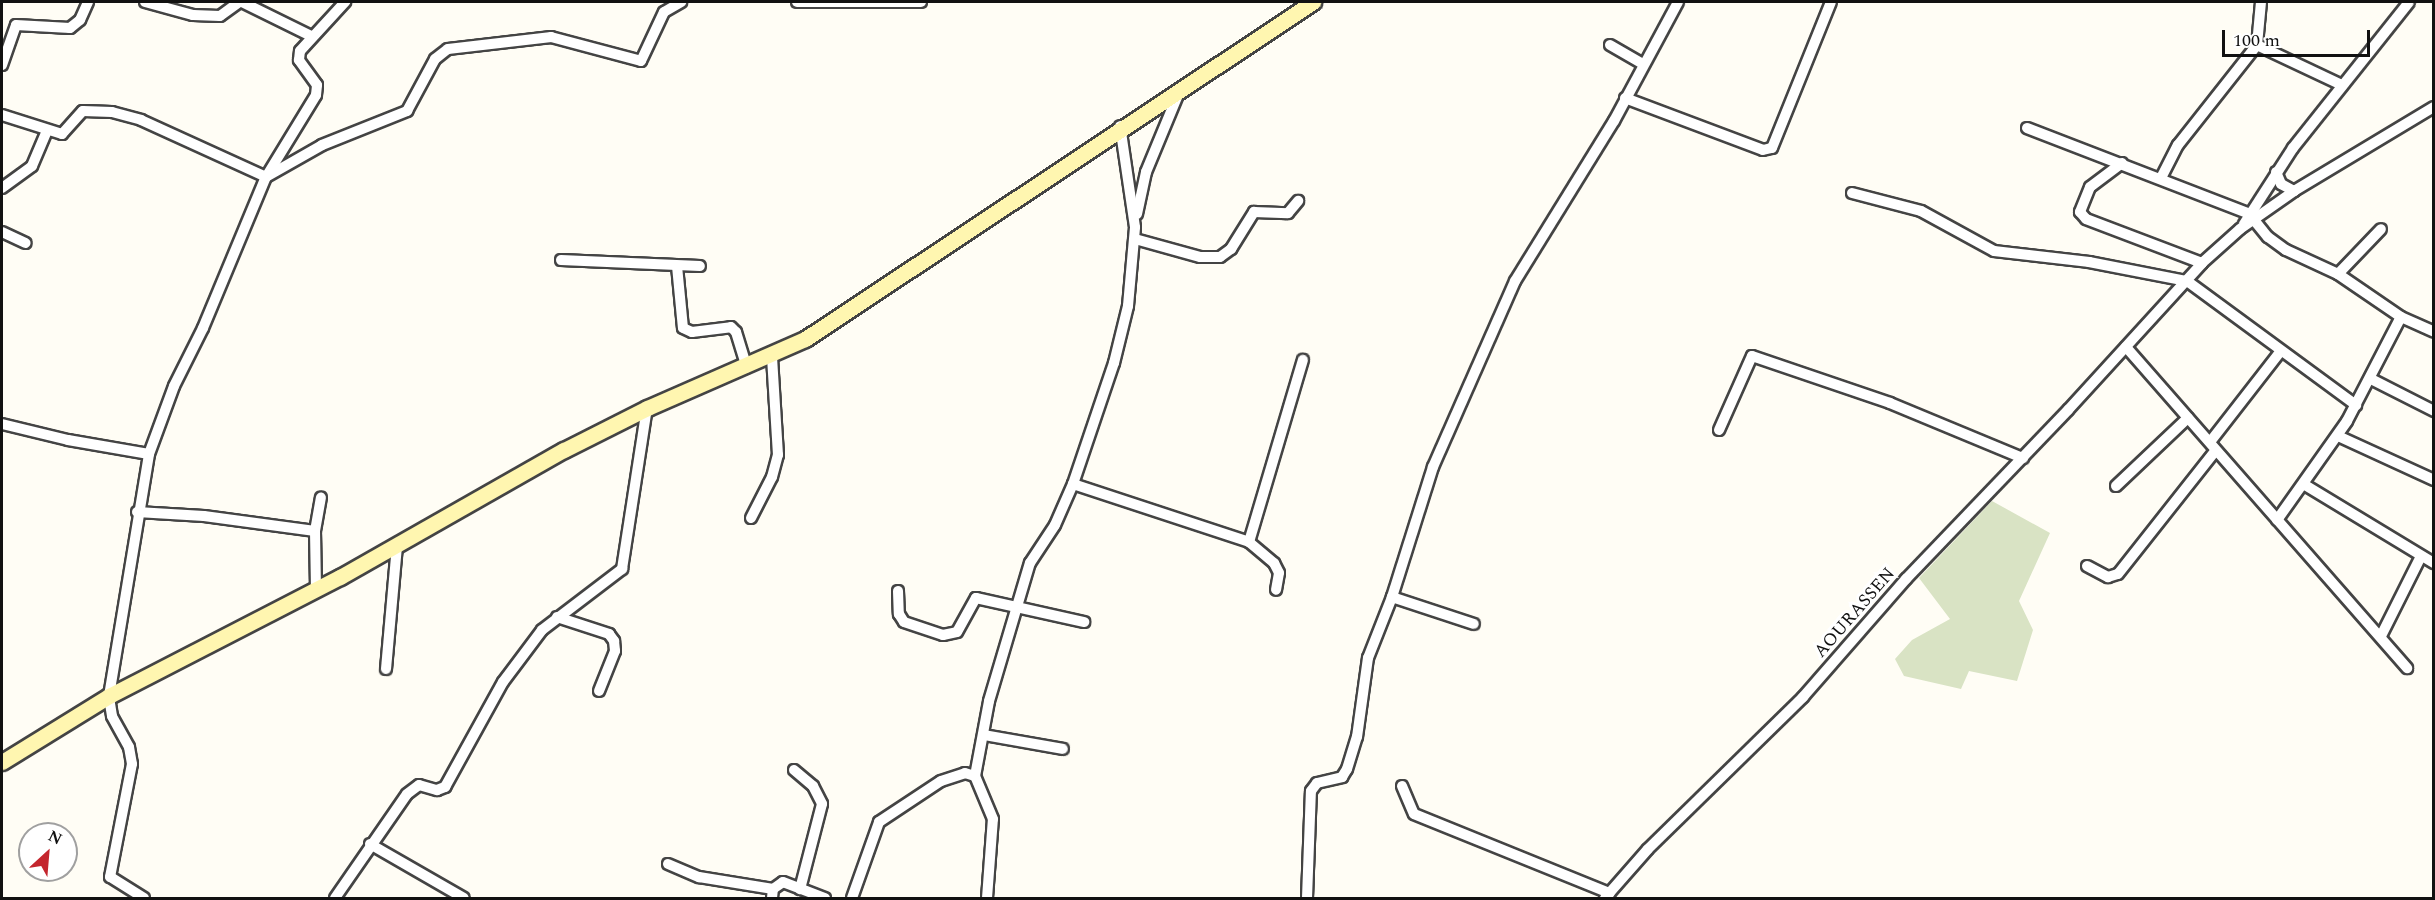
<!DOCTYPE html>
<style>
body{margin:0}
#map{position:relative;width:2435px;height:900px;overflow:hidden;background:#fffdf5;font-family:Spectral,serif}
div>[style]{position:absolute}
.cemetery>*{inset:0;background:#d9e3c4}
.roads{filter:drop-shadow(2px 0 #444) drop-shadow(-2px 0 #444) drop-shadow(0 2px #444) drop-shadow(0 -2px #444)}
.minor>*{height:10px;margin:-5px;padding:0 5px;transform-origin:5px;border-radius:5px;background:#fff}
.secondary>*{height:15px;margin:-7.5px;padding:0 7.5px;transform-origin:7.5px;border-radius:7.5px;background:#fff6b0}
span{translate:-50% -50%;white-space:nowrap;text-align:center;line-height:1.15;-webkit-text-stroke:6px #fff;paint-order:stroke}
.street-label{font-size:18px;color:#111}
.frame{position:absolute;inset:0;border:3px solid #111;pointer-events:none}
.north{position:absolute;left:18px;top:822px;width:60px;height:60px;box-sizing:border-box;background:#fff;border:2px solid #a0a0a0;border-radius:50%;rotate:26deg;font-size:16px;font-weight:700;line-height:24px;text-align:center;color:#111}
.north::after{content:'';display:block;margin:auto;width:21px;height:27px;background:#c4262e;clip-path:polygon(50% 0,100% 100%,50% 72%,0 100%)}
.scale{position:absolute;left:2222px;top:30px;width:148px;height:27px;box-sizing:border-box;border:3px solid #111;border-top:0;padding-left:8px;font-size:18px;line-height:21px;white-space:nowrap;color:#111;-webkit-text-stroke:4px #fff;paint-order:stroke}
</style>
<div id="map">
<div class="cemetery">
<div style="clip-path:polygon(1992px 501px,2050px 533px,2019px 601px,2033px 630px,2017px 681px,1969px 671px,1961px 689px,1904px 676px,1895px 659px,1912px 640px,1950px 619px,1919px 578px)"></div>
</div>
<div class="roads">
<div class="minor">
<div style="left:145px;top:2px;width:50px;rotate:15.2deg"></div>
<div style="left:193px;top:15px;width:27px;rotate:2deg"></div>
<div style="left:220px;top:16px;width:24px;rotate:-36deg"></div>
<div style="left:242px;top:2px;width:77px;rotate:26.2deg"></div>
<div style="left:797px;top:2px;width:124px"></div>
<div style="left:1610px;top:45px;width:38px;rotate:30deg"></div>
<div style="left:2257px;top:45px;width:94px;rotate:25.2deg"></div>
<div style="left:2px;top:65px;width:42px;rotate:-70.7deg"></div>
<div style="left:16px;top:25px;width:54px;rotate:3.2deg"></div>
<div style="left:70px;top:28px;width:13px;rotate:-39deg"></div>
<div style="left:80px;top:20px;width:20px;rotate:-66deg"></div>
<div style="left:1625px;top:98px;width:147px;rotate:20.6deg"></div>
<div style="left:1763px;top:150px;width:9px;rotate:-13deg"></div>
<div style="left:1772px;top:148px;width:157px;rotate:-68deg"></div>
<div style="left:2px;top:115px;width:63px;rotate:17.6deg"></div>
<div style="left:62px;top:134px;width:31px;rotate:-48deg"></div>
<div style="left:83px;top:111px;width:29px;rotate:2deg"></div>
<div style="left:112px;top:112px;width:30px;rotate:15deg"></div>
<div style="left:141px;top:120px;width:137px;rotate:24.5deg"></div>
<div style="left:266px;top:177px;width:64px;rotate:-29.7deg"></div>
<div style="left:322px;top:145px;width:92px;rotate:-21.8deg"></div>
<div style="left:407px;top:111px;width:59px;rotate:-61.7deg"></div>
<div style="left:435px;top:59px;width:16px;rotate:-38deg"></div>
<div style="left:448px;top:49px;width:104px;rotate:-6.6deg"></div>
<div style="left:551px;top:37px;width:93px;rotate:14.9deg"></div>
<div style="left:641px;top:61px;width:54px;rotate:-64.9deg"></div>
<div style="left:664px;top:12px;width:20px;rotate:-30deg"></div>
<div style="left:2027px;top:128px;width:239px;rotate:21.1deg"></div>
<div style="left:2122px;top:163px;width:40px;rotate:143deg"></div>
<div style="left:2090px;top:187px;width:27px;rotate:112deg"></div>
<div style="left:2080px;top:212px;width:9px;rotate:49deg"></div>
<div style="left:2086px;top:219px;width:124px;rotate:20.8deg"></div>
<div style="left:2276px;top:172px;width:13px;rotate:67deg"></div>
<div style="left:2281px;top:184px;width:15px;rotate:28deg"></div>
<div style="left:2161px;top:178px;width:37px;rotate:-63deg"></div>
<div style="left:2178px;top:145px;width:127px;rotate:-51.7deg"></div>
<div style="left:2257px;top:45px;width:43px;rotate:-84.7deg"></div>
<div style="left:2px;top:188px;width:37px;rotate:-36deg"></div>
<div style="left:32px;top:166px;width:38px;rotate:-67deg"></div>
<div style="left:1852px;top:193px;width:71px;rotate:14.6deg"></div>
<div style="left:1921px;top:211px;width:83px;rotate:28.7deg"></div>
<div style="left:1994px;top:251px;width:96px;rotate:6.6deg"></div>
<div style="left:2089px;top:262px;width:100px;rotate:11deg"></div>
<div style="left:2187px;top:281px;width:210px;rotate:36.3deg"></div>
<div style="left:1137px;top:214px;width:43px;rotate:-77.9deg"></div>
<div style="left:1146px;top:172px;width:89px;rotate:-67.5deg"></div>
<div style="left:2254px;top:220px;width:22px;rotate:51deg"></div>
<div style="left:2268px;top:237px;width:22px;rotate:36deg"></div>
<div style="left:2286px;top:250px;width:57px;rotate:24.8deg"></div>
<div style="left:2338px;top:274px;width:76px;rotate:34.3deg"></div>
<div style="left:2401px;top:317px;width:36px;rotate:24deg"></div>
<div style="left:2244px;top:224px;width:90px;rotate:-57.2deg"></div>
<div style="left:2293px;top:148px;width:186px;rotate:-51.5deg"></div>
<div style="left:2px;top:232px;width:26px;rotate:25deg"></div>
<div style="left:1135px;top:239px;width:67px;rotate:15.5deg"></div>
<div style="left:1200px;top:257px;width:20px"></div>
<div style="left:1220px;top:257px;width:14px;rotate:-36deg"></div>
<div style="left:1231px;top:249px;width:44px;rotate:-58.1deg"></div>
<div style="left:1254px;top:212px;width:34px;rotate:2deg"></div>
<div style="left:1288px;top:213px;width:16px;rotate:-50deg"></div>
<div style="left:561px;top:260px;width:139px;rotate:2.5deg"></div>
<div style="left:677px;top:266px;width:62px;rotate:84.5deg"></div>
<div style="left:683px;top:328px;width:10px;rotate:24deg"></div>
<div style="left:692px;top:332px;width:39px;rotate:-7deg"></div>
<div style="left:731px;top:327px;width:7px;rotate:45deg"></div>
<div style="left:736px;top:332px;width:37px;rotate:73deg"></div>
<div style="left:2338px;top:274px;width:62px;rotate:-46.3deg"></div>
<div style="left:2126px;top:347px;width:427px;rotate:48.8deg"></div>
<div style="left:2371px;top:379px;width:71px;rotate:26.9deg"></div>
<div style="left:2px;top:424px;width:68px;rotate:13.6deg"></div>
<div style="left:68px;top:440px;width:82px;rotate:9.8deg"></div>
<div style="left:1719px;top:430px;width:81px;rotate:-66deg"></div>
<div style="left:1752px;top:356px;width:146px;rotate:18.8deg"></div>
<div style="left:1890px;top:403px;width:144px;rotate:22.5deg"></div>
<div style="left:2338px;top:436px;width:106px;rotate:24.6deg"></div>
<div style="left:2210px;top:442px;width:114px;rotate:-52.1deg"></div>
<div style="left:1073px;top:484px;width:185px;rotate:18.2deg"></div>
<div style="left:1249px;top:542px;width:33px;rotate:40deg"></div>
<div style="left:1274px;top:563px;width:11px;rotate:63deg"></div>
<div style="left:1279px;top:573px;width:17px;rotate:100deg"></div>
<div style="left:2305px;top:485px;width:151px;rotate:31.2deg"></div>
<div style="left:2116px;top:486px;width:99px;rotate:-43.4deg"></div>
<div style="left:137px;top:512px;width:67px;rotate:3.4deg"></div>
<div style="left:204px;top:516px;width:112px;rotate:7.7deg"></div>
<div style="left:315px;top:531px;width:57px;rotate:89deg"></div>
<div style="left:751px;top:518px;width:46px;rotate:-62.9deg"></div>
<div style="left:772px;top:477px;width:23px;rotate:-75deg"></div>
<div style="left:778px;top:455px;width:99px;rotate:-93.5deg"></div>
<div style="left:2277px;top:520px;width:121px;rotate:-54.7deg"></div>
<div style="left:2347px;top:421px;width:117px;rotate:-62.6deg"></div>
<div style="left:315px;top:531px;width:34px;rotate:-80deg"></div>
<div style="left:1249px;top:542px;width:190px;rotate:-73.5deg"></div>
<div style="left:2087px;top:566px;width:24px;rotate:28deg"></div>
<div style="left:2108px;top:577px;width:10px;rotate:-17deg"></div>
<div style="left:2118px;top:574px;width:157px;rotate:-51.7deg"></div>
<div style="left:898px;top:591px;width:23px;rotate:88deg"></div>
<div style="left:899px;top:614px;width:9px;rotate:58deg"></div>
<div style="left:904px;top:622px;width:41px;rotate:18.4deg"></div>
<div style="left:943px;top:635px;width:14px;rotate:-12deg"></div>
<div style="left:957px;top:632px;width:39px;rotate:-61deg"></div>
<div style="left:976px;top:598px;width:111px;rotate:12.5deg"></div>
<div style="left:1392px;top:597px;width:86px;rotate:18.2deg"></div>
<div style="left:557px;top:617px;width:55px;rotate:18.1deg"></div>
<div style="left:609px;top:634px;width:9px;rotate:54deg"></div>
<div style="left:614px;top:641px;width:10px;rotate:84deg"></div>
<div style="left:615px;top:651px;width:43px;rotate:111.8deg"></div>
<div style="left:2381px;top:636px;width:87px;rotate:-63.4deg"></div>
<div style="left:386px;top:669px;width:124px;rotate:-84.9deg"></div>
<div style="left:984px;top:735px;width:80px;rotate:10deg"></div>
<div style="left:794px;top:770px;width:25px;rotate:40deg"></div>
<div style="left:813px;top:786px;width:20px;rotate:63deg"></div>
<div style="left:822px;top:804px;width:88px;rotate:104.5deg"></div>
<div style="left:1402px;top:786px;width:30px;rotate:67deg"></div>
<div style="left:1414px;top:814px;width:211px;rotate:22deg"></div>
<div style="left:370px;top:844px;width:108px;rotate:29.9deg"></div>
<div style="left:668px;top:864px;width:34px;rotate:23deg"></div>
<div style="left:699px;top:877px;width:75px;rotate:9.2deg"></div>
<div style="left:144px;top:898px;width:40px;rotate:-148deg"></div>
<div style="left:110px;top:877px;width:115px;rotate:-79deg"></div>
<div style="left:132px;top:764px;width:17px;rotate:-100deg"></div>
<div style="left:129px;top:747px;width:35px;rotate:-119deg"></div>
<div style="left:112px;top:716px;width:20px;rotate:-99deg"></div>
<div style="left:109px;top:696px;width:245px;rotate:-80.6deg"></div>
<div style="left:149px;top:454px;width:72px;rotate:-69.8deg"></div>
<div style="left:174px;top:386px;width:65px;rotate:-63.4deg"></div>
<div style="left:203px;top:328px;width:164px;rotate:-67.4deg"></div>
<div style="left:266px;top:177px;width:96px;rotate:-58.6deg"></div>
<div style="left:316px;top:95px;width:10px;rotate:-84deg"></div>
<div style="left:317px;top:85px;width:31px;rotate:-126deg"></div>
<div style="left:299px;top:60px;width:9px;rotate:-84deg"></div>
<div style="left:300px;top:51px;width:67px;rotate:-47.4deg"></div>
<div style="left:335px;top:898px;width:126px;rotate:-55.3deg"></div>
<div style="left:407px;top:794px;width:15px;rotate:-37deg"></div>
<div style="left:419px;top:785px;width:19px;rotate:16deg"></div>
<div style="left:437px;top:790px;width:9px;rotate:-21deg"></div>
<div style="left:445px;top:787px;width:120px;rotate:-61.1deg"></div>
<div style="left:503px;top:682px;width:65px;rotate:-53.1deg"></div>
<div style="left:542px;top:630px;width:101px;rotate:-37.3deg"></div>
<div style="left:622px;top:569px;width:163px;rotate:-81.2deg"></div>
<div style="left:772px;top:898px;width:9px;rotate:-84deg"></div>
<div style="left:773px;top:889px;width:12px;rotate:-35deg"></div>
<div style="left:783px;top:882px;width:45px;rotate:20.9deg"></div>
<div style="left:852px;top:898px;width:81px;rotate:-70.4deg"></div>
<div style="left:879px;top:822px;width:74px;rotate:-33.5deg"></div>
<div style="left:941px;top:781px;width:25px;rotate:-18deg"></div>
<div style="left:965px;top:773px;width:10px;rotate:17deg"></div>
<div style="left:987px;top:898px;width:79px;rotate:-85.7deg"></div>
<div style="left:993px;top:819px;width:47px;rotate:-112.7deg"></div>
<div style="left:975px;top:776px;width:76px;rotate:-79.4deg"></div>
<div style="left:989px;top:701px;width:144px;rotate:-73.5deg"></div>
<div style="left:1030px;top:563px;width:45px;rotate:-56.7deg"></div>
<div style="left:1055px;top:525px;width:45px;rotate:-66.3deg"></div>
<div style="left:1073px;top:484px;width:128px;rotate:-71.3deg"></div>
<div style="left:1114px;top:363px;width:59px;rotate:-76.2deg"></div>
<div style="left:1128px;top:306px;width:79px;rotate:-84.9deg"></div>
<div style="left:1135px;top:227px;width:102px;rotate:-98.4deg"></div>
<div style="left:1307px;top:898px;width:107px;rotate:-87.9deg"></div>
<div style="left:1311px;top:791px;width:10px;rotate:-53deg"></div>
<div style="left:1317px;top:783px;width:26px;rotate:-13deg"></div>
<div style="left:1342px;top:777px;width:9px;rotate:-58deg"></div>
<div style="left:1347px;top:769px;width:34px;rotate:-73deg"></div>
<div style="left:1357px;top:737px;width:80px;rotate:-82.1deg"></div>
<div style="left:1368px;top:658px;width:66px;rotate:-68.5deg"></div>
<div style="left:1392px;top:597px;width:136px;rotate:-72.5deg"></div>
<div style="left:1433px;top:467px;width:203px;rotate:-66.2deg"></div>
<div style="left:1515px;top:281px;width:188px;rotate:-58.3deg"></div>
<div style="left:1614px;top:121px;width:135px;rotate:-61.7deg"></div>
<div style="left:1605px;top:898px;width:65px;rotate:-48.7deg"></div>
<div style="left:1648px;top:849px;width:217px;rotate:-44.4deg"></div>
<div style="left:1803px;top:697px;width:157px;rotate:-48.9deg"></div>
<div style="left:1906px;top:579px;width:234px;rotate:-46.2deg"></div>
<div style="left:2068px;top:410px;width:199px;rotate:-47.6deg"></div>
<div style="left:2202px;top:263px;width:51px;rotate:-41.8deg"></div>
<div style="left:2240px;top:229px;width:66px;rotate:-35.1deg"></div>
<div style="left:2294px;top:191px;width:163px;rotate:-31deg"></div>
</div>
<div class="secondary">
<div style="left:2px;top:762px;width:126px;rotate:-31.7deg"></div>
<div style="left:109px;top:696px;width:260px;rotate:-27.3deg"></div>
<div style="left:340px;top:577px;width:257px;rotate:-29.6deg"></div>
<div style="left:564px;top:450px;width:93px;rotate:-26.8deg"></div>
<div style="left:647px;top:408px;width:172px;rotate:-23.6deg"></div>
<div style="left:805px;top:339px;width:610px;rotate:-33.56deg"></div>
</div>
</div>
<div class="street-label">
<span style="left:1855px;top:613px;rotate:-49deg">AOURASSEN</span>
</div>
<div class="frame"></div>
<div class="north">N</div>
<div class="scale">100 m</div>
</div>
